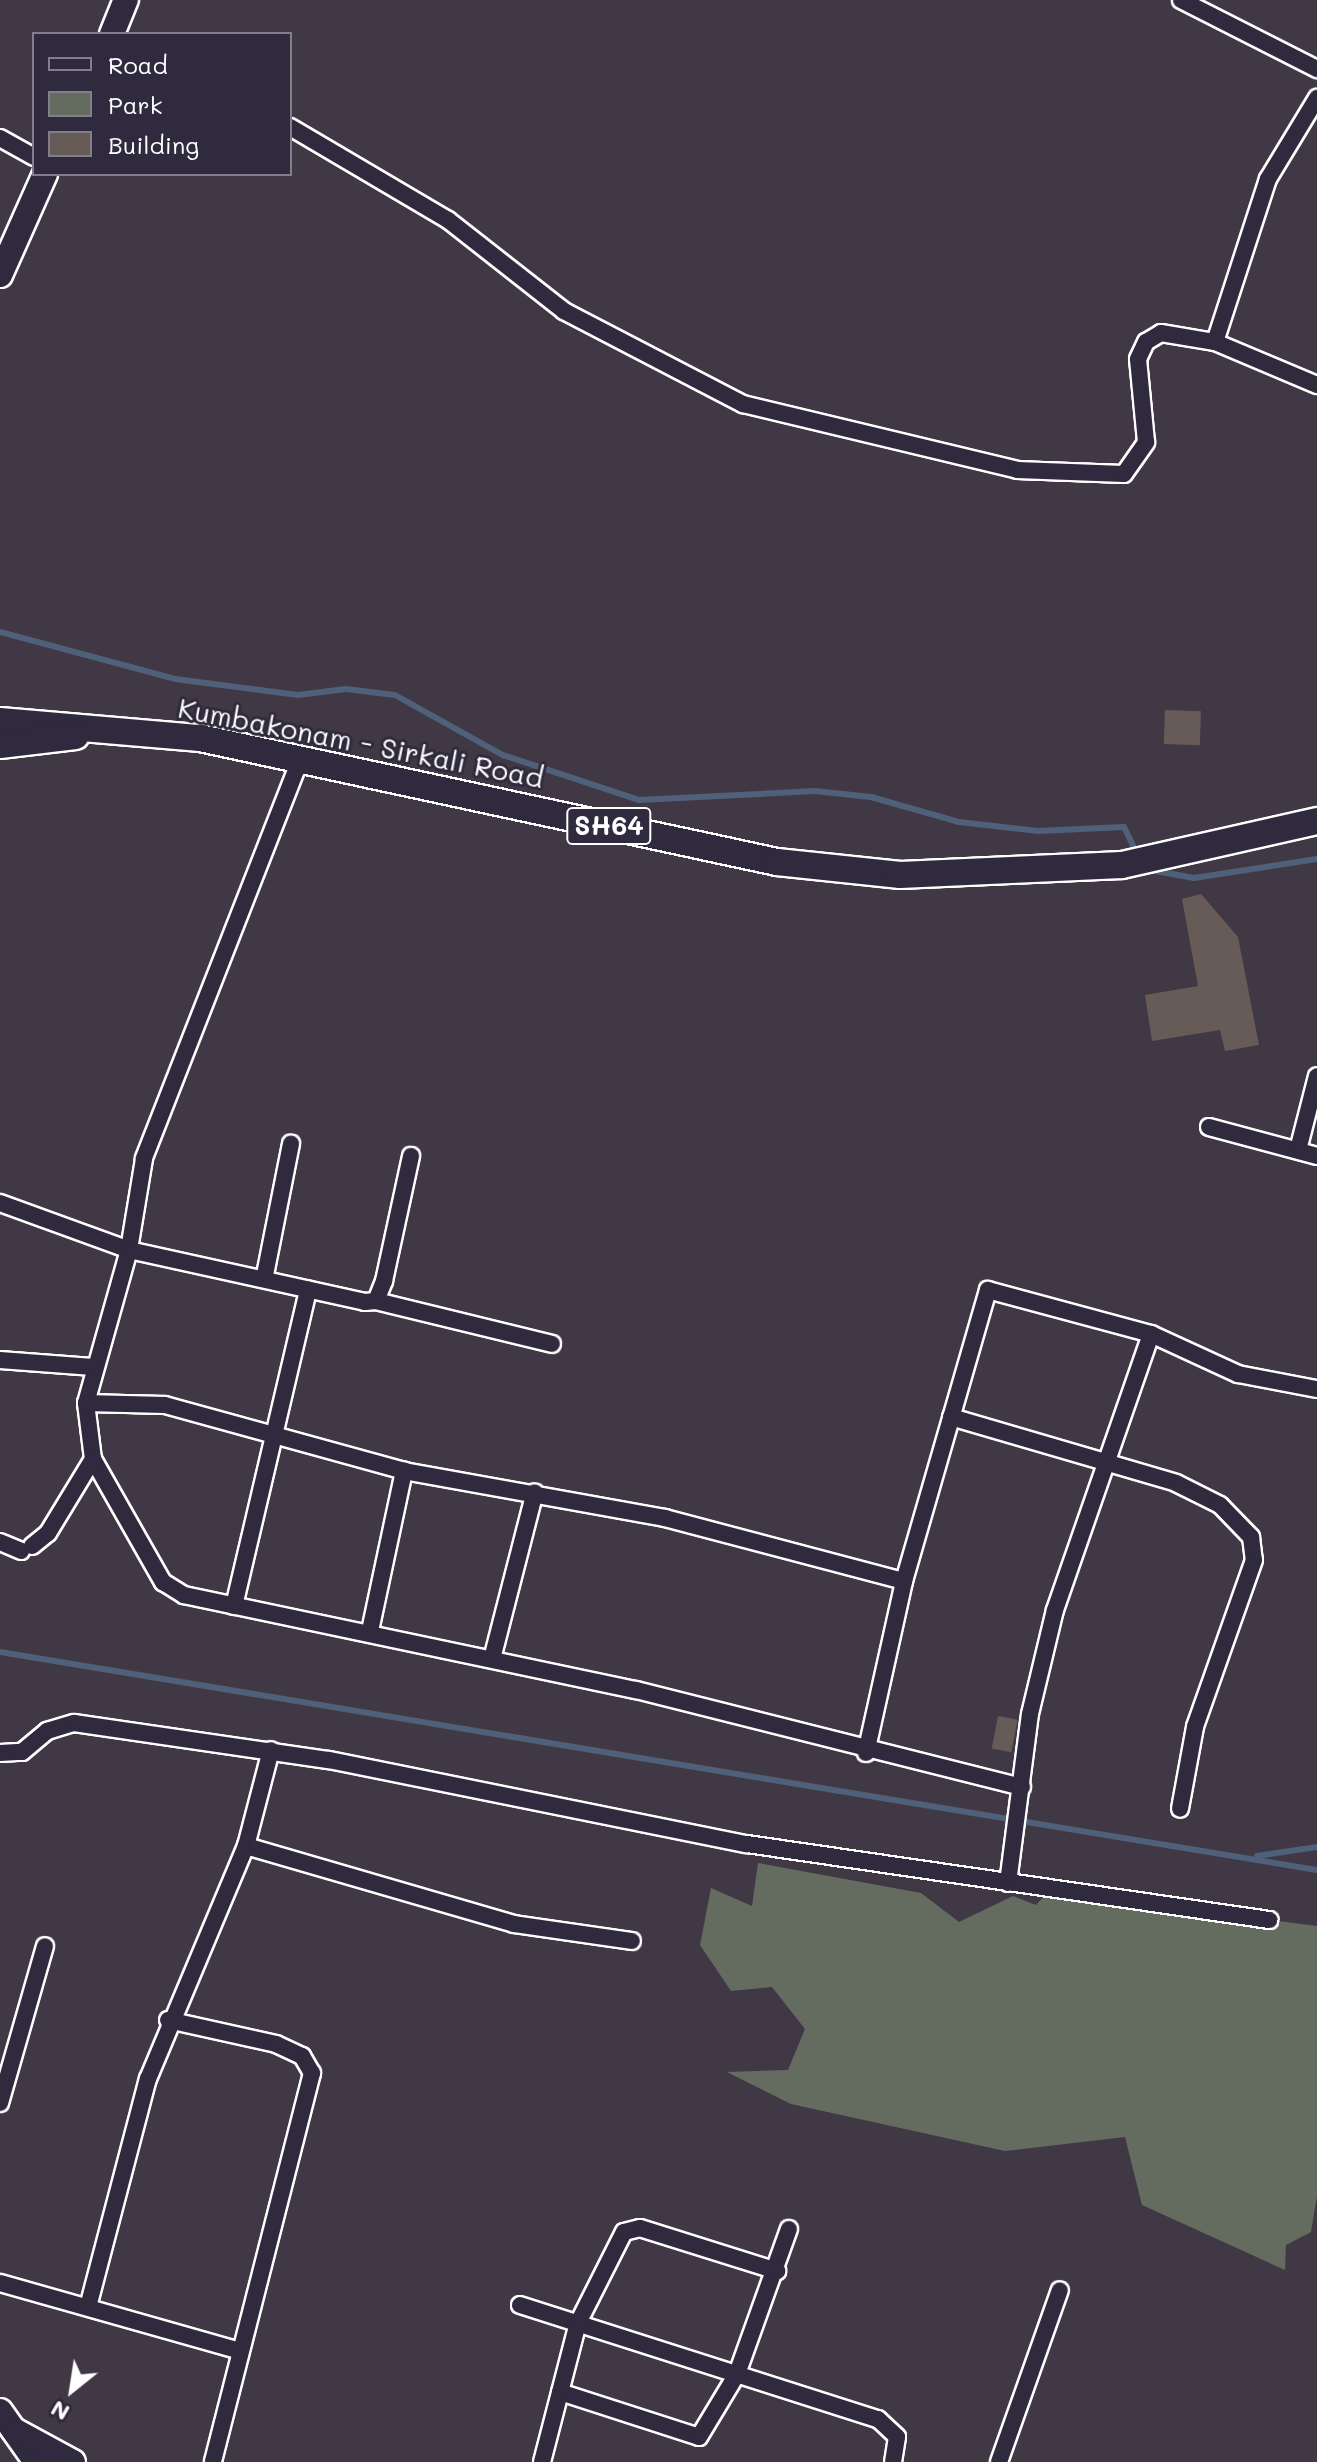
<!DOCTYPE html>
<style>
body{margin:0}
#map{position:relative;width:1317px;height:2462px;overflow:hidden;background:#403945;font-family:Mali,sans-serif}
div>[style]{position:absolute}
.green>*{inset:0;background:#646c60}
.stream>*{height:6px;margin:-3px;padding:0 3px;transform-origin:3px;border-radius:3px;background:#4f617a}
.building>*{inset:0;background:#675b57;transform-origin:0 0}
.roads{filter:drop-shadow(2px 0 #fff) drop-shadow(-2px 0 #fff) drop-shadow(0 2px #fff) drop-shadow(0 -2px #fff)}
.street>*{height:16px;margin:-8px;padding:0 8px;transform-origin:8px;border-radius:8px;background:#2f2a3d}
.secondary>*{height:24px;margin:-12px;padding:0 12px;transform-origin:12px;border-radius:12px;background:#2f2a3d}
.primary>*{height:26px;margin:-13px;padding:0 13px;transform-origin:13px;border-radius:13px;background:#2f2a3d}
span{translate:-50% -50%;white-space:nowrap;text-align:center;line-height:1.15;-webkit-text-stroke:6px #2f2a3d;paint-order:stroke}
.shield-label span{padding:2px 6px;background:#2f2a3d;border:2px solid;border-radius:6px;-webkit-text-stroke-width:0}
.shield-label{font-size:26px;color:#fff;font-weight:700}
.street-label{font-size:28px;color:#fff}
.legend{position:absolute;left:32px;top:32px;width:260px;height:144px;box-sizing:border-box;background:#2f2a3d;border:2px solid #827f8b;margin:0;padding:10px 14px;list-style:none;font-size:24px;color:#fff}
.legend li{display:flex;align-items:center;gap:16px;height:40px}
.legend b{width:40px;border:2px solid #827f8b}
.north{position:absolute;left:32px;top:2350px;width:80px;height:80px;-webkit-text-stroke:6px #2f2a3d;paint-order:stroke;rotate:210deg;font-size:22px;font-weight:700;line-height:32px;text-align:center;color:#fff}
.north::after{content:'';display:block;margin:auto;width:28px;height:36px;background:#fff;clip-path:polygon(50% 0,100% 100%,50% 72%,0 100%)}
</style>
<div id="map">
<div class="green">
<div style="clip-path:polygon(758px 1863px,921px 1893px,959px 1922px,1013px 1896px,1036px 1905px,1048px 1892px,1317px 1926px,1317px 2196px,1311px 2232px,1286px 2245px,1285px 2270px,1142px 2205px,1125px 2137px,1005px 2151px,791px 2104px,727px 2072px,788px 2070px,805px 2029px,772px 1987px,731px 1991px,700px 1945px,711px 1888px,752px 1906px)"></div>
</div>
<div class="stream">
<div style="left:0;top:632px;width:181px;rotate:15deg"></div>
<div style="left:175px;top:679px;width:124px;rotate:7.4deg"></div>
<div style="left:298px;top:695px;width:48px;rotate:-7.1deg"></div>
<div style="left:346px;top:689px;width:49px;rotate:7deg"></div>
<div style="left:395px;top:695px;width:124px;rotate:29.1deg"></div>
<div style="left:503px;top:755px;width:143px;rotate:18.3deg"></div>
<div style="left:639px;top:800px;width:176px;rotate:-2.9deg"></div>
<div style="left:815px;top:791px;width:56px;rotate:6.1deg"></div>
<div style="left:871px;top:797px;width:91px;rotate:15.9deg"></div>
<div style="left:959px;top:822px;width:80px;rotate:6.5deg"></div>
<div style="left:1038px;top:831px;width:86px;rotate:-2.7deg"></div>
<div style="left:1124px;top:827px;width:32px;rotate:64deg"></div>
<div style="left:1150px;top:870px;width:45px;rotate:10.3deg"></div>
<div style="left:1194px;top:878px;width:124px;rotate:-8.8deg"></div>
<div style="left:0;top:1652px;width:1335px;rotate:9.4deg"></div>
<div style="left:1257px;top:1856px;width:61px;rotate:-8.5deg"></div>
</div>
<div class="building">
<div style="left:1165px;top:710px;width:36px;height:34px;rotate:2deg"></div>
<div style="clip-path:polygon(1201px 894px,1238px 937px,1259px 1045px,1225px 1051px,1220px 1030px,1152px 1041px,1145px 995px,1198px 986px,1182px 899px)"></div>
<div style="left:998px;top:1716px;width:20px;height:33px;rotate:11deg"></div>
</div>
<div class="roads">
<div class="street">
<div style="left:1181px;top:0;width:153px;rotate:26.9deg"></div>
<div style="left:290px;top:127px;width:183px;rotate:30.5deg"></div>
<div style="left:448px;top:220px;width:147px;rotate:38.1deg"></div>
<div style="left:564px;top:311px;width:202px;rotate:27.5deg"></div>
<div style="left:743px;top:404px;width:282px;rotate:13.5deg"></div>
<div style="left:1017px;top:470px;width:107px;rotate:2.1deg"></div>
<div style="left:1124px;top:474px;width:39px;rotate:-55deg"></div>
<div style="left:1146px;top:442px;width:83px;rotate:-95.5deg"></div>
<div style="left:1138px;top:359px;width:19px;rotate:-65deg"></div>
<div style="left:1146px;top:342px;width:17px;rotate:-31deg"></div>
<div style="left:1161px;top:333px;width:55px;rotate:9.5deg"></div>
<div style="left:1215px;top:342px;width:111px;rotate:22.9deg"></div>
<div style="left:0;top:138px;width:39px;rotate:29deg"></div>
<div style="left:1215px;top:342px;width:171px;rotate:-72deg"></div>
<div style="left:1268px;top:179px;width:95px;rotate:-58.8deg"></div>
<div style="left:300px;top:760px;width:428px;rotate:111.4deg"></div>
<div style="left:144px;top:1159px;width:92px;rotate:99.4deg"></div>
<div style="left:129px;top:1250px;width:159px;rotate:105.7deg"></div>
<div style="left:86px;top:1403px;width:56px;rotate:82.9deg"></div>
<div style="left:93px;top:1459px;width:142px;rotate:60.4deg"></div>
<div style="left:163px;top:1582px;width:25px;rotate:32deg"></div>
<div style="left:184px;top:1595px;width:462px;rotate:11.9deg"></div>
<div style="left:636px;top:1690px;width:398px;rotate:14.1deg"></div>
<div style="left:1209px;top:1127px;width:112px;rotate:15deg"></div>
<div style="left:1298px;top:1150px;width:76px;rotate:-75.6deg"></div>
<div style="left:0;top:1203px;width:137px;rotate:20deg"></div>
<div style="left:129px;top:1250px;width:242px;rotate:12.4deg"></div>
<div style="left:365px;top:1302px;width:11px;rotate:-5deg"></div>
<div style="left:376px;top:1301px;width:22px;rotate:-68deg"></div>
<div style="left:384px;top:1281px;width:128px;rotate:-77.8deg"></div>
<div style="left:265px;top:1275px;width:134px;rotate:-78.8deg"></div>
<div style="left:376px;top:1301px;width:181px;rotate:13.7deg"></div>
<div style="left:0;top:1360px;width:93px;rotate:4.3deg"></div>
<div style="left:86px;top:1403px;width:79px;rotate:1.5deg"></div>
<div style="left:165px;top:1405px;width:248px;rotate:15.4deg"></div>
<div style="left:404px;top:1471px;width:265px;rotate:10.2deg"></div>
<div style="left:665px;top:1518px;width:247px;rotate:14.8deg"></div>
<div style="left:951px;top:1417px;width:234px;rotate:16.3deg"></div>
<div style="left:1176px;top:1483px;width:49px;rotate:26.6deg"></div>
<div style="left:1220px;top:1505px;width:45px;rotate:45.9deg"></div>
<div style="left:1251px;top:1537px;width:23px;rotate:83deg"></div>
<div style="left:1254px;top:1560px;width:177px;rotate:109.5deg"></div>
<div style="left:1195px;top:1727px;width:83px;rotate:100.4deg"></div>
<div style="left:0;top:1542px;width:23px;rotate:23deg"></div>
<div style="left:32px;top:1546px;width:21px;rotate:-39deg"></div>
<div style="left:48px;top:1533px;width:87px;rotate:-58.7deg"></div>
<div style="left:234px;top:1606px;width:325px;rotate:-76.8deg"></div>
<div style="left:370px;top:1631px;width:164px;rotate:-78deg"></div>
<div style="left:492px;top:1659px;width:172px;rotate:-75.6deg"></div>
<div style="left:0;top:1753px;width:22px;rotate:-3deg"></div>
<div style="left:22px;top:1752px;width:33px;rotate:-40deg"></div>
<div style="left:47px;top:1731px;width:28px;rotate:-17deg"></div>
<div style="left:74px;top:1723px;width:258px;rotate:8.3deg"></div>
<div style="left:329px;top:1760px;width:426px;rotate:11.4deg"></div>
<div style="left:747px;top:1844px;width:528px;rotate:8.28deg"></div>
<div style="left:866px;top:1753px;width:176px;rotate:-77.5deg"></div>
<div style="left:904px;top:1581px;width:303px;rotate:-73.9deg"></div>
<div style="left:988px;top:1290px;width:169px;rotate:15.1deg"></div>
<div style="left:1151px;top:1334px;width:96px;rotate:24.7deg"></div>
<div style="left:1238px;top:1374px;width:80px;rotate:10.8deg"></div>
<div style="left:246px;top:1846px;width:279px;rotate:16.2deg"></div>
<div style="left:514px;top:1924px;width:119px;rotate:8.2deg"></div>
<div style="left:1008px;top:1883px;width:170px;rotate:-82.6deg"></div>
<div style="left:1030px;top:1714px;width:107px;rotate:-76.5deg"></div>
<div style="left:1055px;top:1610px;width:292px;rotate:-70.8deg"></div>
<div style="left:168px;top:2020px;width:111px;rotate:12.5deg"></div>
<div style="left:276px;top:2044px;width:29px;rotate:25deg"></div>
<div style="left:302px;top:2056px;width:20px;rotate:60deg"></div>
<div style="left:312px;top:2073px;width:401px;rotate:104.3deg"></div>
<div style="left:0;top:2103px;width:163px;rotate:-74deg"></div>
<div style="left:0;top:2283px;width:245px;rotate:15.8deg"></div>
<div style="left:520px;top:2305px;width:376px;rotate:17.7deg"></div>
<div style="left:878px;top:2419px;width:26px;rotate:43deg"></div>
<div style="left:897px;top:2437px;width:25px;rotate:99deg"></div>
<div style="left:88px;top:2307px;width:236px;rotate:-75.3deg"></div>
<div style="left:148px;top:2079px;width:253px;rotate:-67.2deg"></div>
<div style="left:246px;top:1846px;width:99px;rotate:-75.4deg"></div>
<div style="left:560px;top:2392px;width:146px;rotate:17.9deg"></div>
<div style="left:699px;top:2437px;width:74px;rotate:-58.9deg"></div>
<div style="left:737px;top:2374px;width:154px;rotate:-70.3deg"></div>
<div style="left:542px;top:2462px;width:144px;rotate:-75.5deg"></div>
<div style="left:578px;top:2323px;width:102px;rotate:-63.2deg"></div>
<div style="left:624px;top:2232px;width:16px;rotate:-14deg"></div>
<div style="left:640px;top:2228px;width:144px;rotate:17.4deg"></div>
<div style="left:999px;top:2462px;width:182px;rotate:-70.5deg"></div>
</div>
<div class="secondary">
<div style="left:112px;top:34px;width:37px;rotate:-68deg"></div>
<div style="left:0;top:275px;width:111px;rotate:-66deg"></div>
<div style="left:0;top:2411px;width:62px;rotate:54.8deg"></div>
<div style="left:14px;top:2430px;width:67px;rotate:28.5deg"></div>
</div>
<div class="primary">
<div style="left:0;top:721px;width:201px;rotate:4.9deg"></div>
<div style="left:200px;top:738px;width:590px;rotate:12.13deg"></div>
<div style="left:777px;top:862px;width:124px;rotate:6deg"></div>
<div style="left:900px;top:875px;width:222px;rotate:-2.6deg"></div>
<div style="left:1122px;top:865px;width:200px;rotate:-12.7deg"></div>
<div style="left:0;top:745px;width:76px;rotate:-6.8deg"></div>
</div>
</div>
<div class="shield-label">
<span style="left:609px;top:826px">SH64</span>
</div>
<div class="street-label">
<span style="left:361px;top:742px;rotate:11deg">Kumbakonam - Sirkali Road</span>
</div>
<ul class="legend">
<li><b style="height:10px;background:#2f2a3d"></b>Road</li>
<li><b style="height:22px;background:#646c60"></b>Park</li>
<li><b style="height:22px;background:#675b57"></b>Building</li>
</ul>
<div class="north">N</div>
</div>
